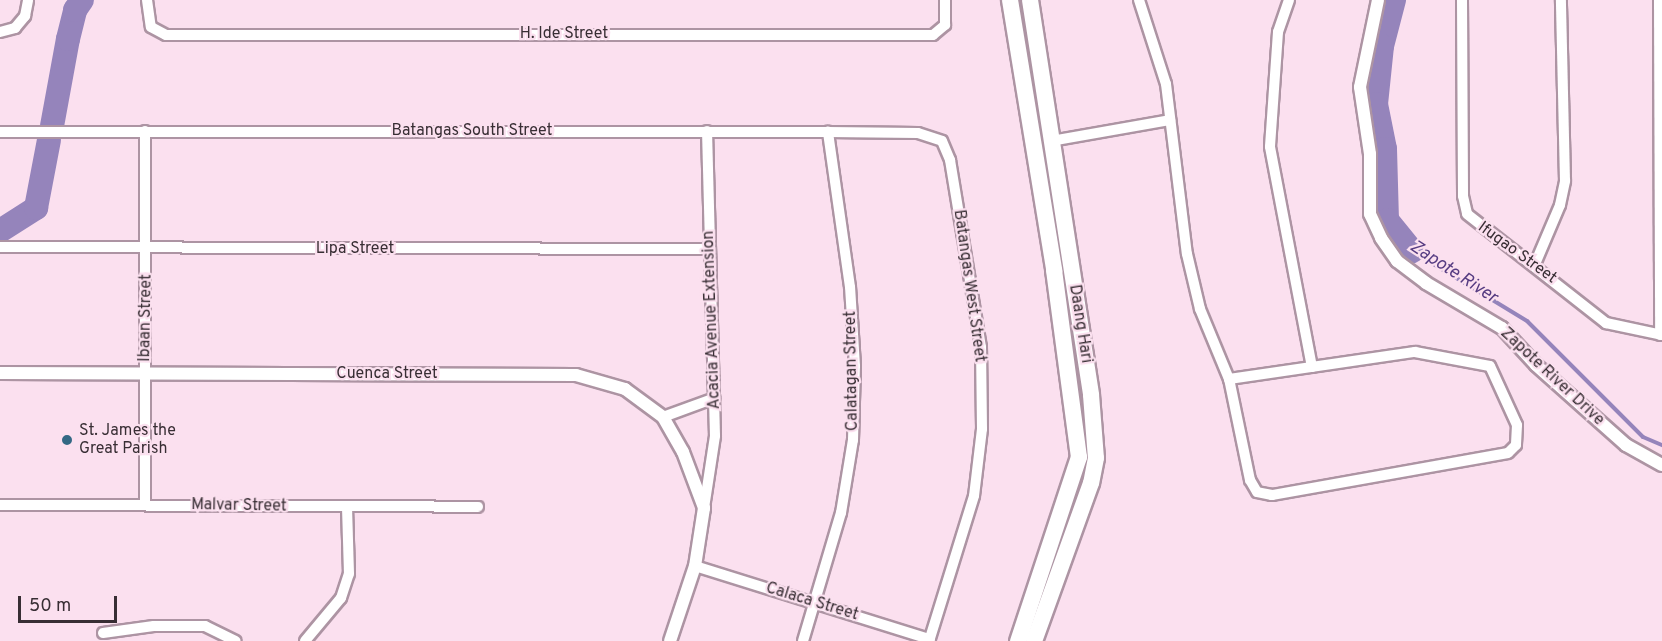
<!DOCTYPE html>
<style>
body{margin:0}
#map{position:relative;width:1662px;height:641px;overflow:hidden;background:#fbe0ef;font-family:Overpass,sans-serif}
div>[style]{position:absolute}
.stream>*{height:4px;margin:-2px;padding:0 2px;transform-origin:2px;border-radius:2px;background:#9584bb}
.river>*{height:24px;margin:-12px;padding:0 12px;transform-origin:12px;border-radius:12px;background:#9584bb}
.roads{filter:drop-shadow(2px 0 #ad94a3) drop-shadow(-2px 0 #ad94a3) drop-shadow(0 2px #ad94a3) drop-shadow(0 -2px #ad94a3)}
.minor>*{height:10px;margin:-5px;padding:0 5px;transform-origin:5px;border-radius:5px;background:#fff}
.tertiary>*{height:12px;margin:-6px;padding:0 6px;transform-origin:6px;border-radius:6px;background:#fff}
.primary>*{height:16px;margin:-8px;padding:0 8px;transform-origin:8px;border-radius:8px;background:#fff}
.dots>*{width:16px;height:16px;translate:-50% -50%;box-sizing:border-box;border:3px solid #fbe0ef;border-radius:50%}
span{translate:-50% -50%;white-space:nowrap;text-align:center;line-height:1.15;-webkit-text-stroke:4.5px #fbe0ef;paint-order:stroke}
.street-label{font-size:16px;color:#382e34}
.poi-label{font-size:16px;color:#382e34}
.left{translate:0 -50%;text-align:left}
.water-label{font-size:18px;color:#563c82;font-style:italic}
.scale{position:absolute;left:18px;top:596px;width:99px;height:27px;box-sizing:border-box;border:3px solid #382e34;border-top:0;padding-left:8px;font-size:18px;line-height:21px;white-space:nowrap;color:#382e34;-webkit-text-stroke:4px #fbe0ef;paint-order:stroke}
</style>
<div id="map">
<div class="stream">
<div style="left:1412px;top:251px;width:135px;rotate:31.3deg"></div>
<div style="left:1527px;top:321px;width:164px;rotate:45deg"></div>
<div style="left:1643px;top:437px;width:21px;rotate:23deg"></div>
</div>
<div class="river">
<div style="left:1394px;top:0;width:48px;rotate:104.6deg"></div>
<div style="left:1382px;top:46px;width:58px;rotate:95.9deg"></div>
<div style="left:1376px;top:104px;width:46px;rotate:78.7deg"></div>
<div style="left:1385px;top:149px;width:71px;rotate:88.4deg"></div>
<div style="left:1387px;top:220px;width:40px;rotate:51deg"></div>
<div style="left:52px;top:126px;width:88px;rotate:-79.6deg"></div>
<div style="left:68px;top:39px;width:30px;rotate:-76deg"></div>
<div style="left:75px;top:10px;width:12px;rotate:-55deg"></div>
<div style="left:0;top:231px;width:43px;rotate:-32.6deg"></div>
<div style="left:36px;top:208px;width:69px;rotate:-79.2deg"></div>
</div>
<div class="roads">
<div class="minor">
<div style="left:147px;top:0;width:27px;rotate:82deg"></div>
<div style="left:151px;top:27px;width:17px;rotate:28deg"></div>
<div style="left:166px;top:35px;width:767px"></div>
<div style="left:933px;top:35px;width:16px;rotate:-40deg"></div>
<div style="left:945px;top:25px;width:25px;rotate:-90deg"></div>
<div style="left:1139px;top:0;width:88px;rotate:72.2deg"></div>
<div style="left:1166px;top:84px;width:171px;rotate:83deg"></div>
<div style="left:1187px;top:254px;width:57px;rotate:76.7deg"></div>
<div style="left:1200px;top:309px;width:76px;rotate:67.5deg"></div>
<div style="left:1289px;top:0;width:34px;rotate:109deg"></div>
<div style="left:1278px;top:32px;width:115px;rotate:94deg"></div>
<div style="left:1270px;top:147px;width:224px;rotate:79.2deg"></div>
<div style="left:1462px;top:0;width:196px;rotate:89.7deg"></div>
<div style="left:1463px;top:196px;width:18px;rotate:77deg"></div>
<div style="left:1467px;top:214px;width:177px;rotate:38.1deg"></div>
<div style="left:1606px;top:323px;width:57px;rotate:12.1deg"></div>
<div style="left:1659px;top:0;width:335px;rotate:89.8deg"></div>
<div style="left:0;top:32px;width:16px;rotate:-15deg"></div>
<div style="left:15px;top:28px;width:16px;rotate:-50deg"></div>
<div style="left:25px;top:16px;width:16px;rotate:-79deg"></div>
<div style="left:0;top:132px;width:828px"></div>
<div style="left:828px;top:132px;width:90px;rotate:0.6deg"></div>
<div style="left:918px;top:133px;width:25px;rotate:18deg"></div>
<div style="left:942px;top:141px;width:21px;rotate:67deg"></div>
<div style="left:950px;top:160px;width:190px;rotate:80.6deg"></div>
<div style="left:981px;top:347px;width:82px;rotate:89.3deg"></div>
<div style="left:982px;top:429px;width:67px;rotate:96.8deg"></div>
<div style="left:974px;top:496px;width:152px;rotate:107.2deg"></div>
<div style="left:1051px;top:141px;width:121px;rotate:-10deg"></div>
<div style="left:0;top:247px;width:710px;rotate:0.16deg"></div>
<div style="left:1535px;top:264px;width:64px;rotate:-67deg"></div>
<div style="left:1560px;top:205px;width:25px;rotate:-78deg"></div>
<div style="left:1565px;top:181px;width:181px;rotate:-91.3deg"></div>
<div style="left:1415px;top:352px;width:76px;rotate:10.6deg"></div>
<div style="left:1490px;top:366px;width:65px;rotate:65.4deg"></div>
<div style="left:1517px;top:425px;width:20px;rotate:93deg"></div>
<div style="left:1516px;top:445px;width:11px;rotate:135deg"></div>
<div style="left:1508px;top:453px;width:240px;rotate:169.9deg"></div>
<div style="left:1272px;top:495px;width:15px;rotate:-169deg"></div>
<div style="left:1257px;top:492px;width:14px;rotate:-120deg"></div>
<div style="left:1250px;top:480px;width:103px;rotate:-101.7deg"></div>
<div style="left:1229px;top:379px;width:188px;rotate:-8.3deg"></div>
<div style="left:663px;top:417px;width:55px;rotate:-20.1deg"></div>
<div style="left:145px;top:504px;width:373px;rotate:-90deg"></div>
<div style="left:0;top:505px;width:478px;rotate:0.2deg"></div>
<div style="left:704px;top:508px;width:73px;rotate:-81.3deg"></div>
<div style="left:715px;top:436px;width:305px;rotate:-91.5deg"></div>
<div style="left:695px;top:566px;width:246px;rotate:17.3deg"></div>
<div style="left:103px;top:633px;width:51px;rotate:-7.8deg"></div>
<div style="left:154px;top:626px;width:51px"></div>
<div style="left:205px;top:626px;width:34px;rotate:26deg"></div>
<div style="left:305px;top:641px;width:56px;rotate:-50.1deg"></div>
<div style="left:341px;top:598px;width:25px;rotate:-72deg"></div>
<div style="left:349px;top:574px;width:66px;rotate:-91.7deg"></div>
<div style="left:803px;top:641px;width:134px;rotate:-73.5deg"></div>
<div style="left:841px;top:513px;width:74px;rotate:-80.7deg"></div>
<div style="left:853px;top:440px;width:74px;rotate:-88.5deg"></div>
<div style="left:855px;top:366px;width:79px;rotate:-93.6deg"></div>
<div style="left:850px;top:287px;width:157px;rotate:-98.1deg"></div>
</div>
<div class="tertiary">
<div style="left:1378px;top:0;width:89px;rotate:101.7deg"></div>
<div style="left:1360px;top:87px;width:68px;rotate:81.5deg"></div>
<div style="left:1370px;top:154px;width:60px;rotate:90deg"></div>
<div style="left:1370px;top:214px;width:26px;rotate:65deg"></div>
<div style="left:1381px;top:238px;width:28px;rotate:55deg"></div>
<div style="left:1397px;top:261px;width:36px;rotate:37deg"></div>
<div style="left:1426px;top:283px;width:88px;rotate:30.6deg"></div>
<div style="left:1502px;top:328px;width:50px;rotate:47.4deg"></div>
<div style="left:1536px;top:365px;width:120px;rotate:41.6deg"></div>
<div style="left:1626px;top:445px;width:41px;rotate:29.1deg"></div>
<div style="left:0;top:373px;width:576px;rotate:0.2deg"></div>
<div style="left:576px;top:375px;width:51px;rotate:15.9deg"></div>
<div style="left:625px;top:389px;width:47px;rotate:36.4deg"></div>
<div style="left:663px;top:417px;width:40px;rotate:60.3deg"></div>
<div style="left:683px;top:452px;width:60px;rotate:69.4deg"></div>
<div style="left:704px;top:508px;width:59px;rotate:98.8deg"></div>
<div style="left:695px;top:566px;width:79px;rotate:108.4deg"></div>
</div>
<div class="primary">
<div style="left:1010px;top:0;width:274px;rotate:80.7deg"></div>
<div style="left:1054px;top:270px;width:189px;rotate:82.4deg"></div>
<div style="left:1079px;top:457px;width:194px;rotate:108.3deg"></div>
<div style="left:1030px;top:0;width:400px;rotate:81.2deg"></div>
<div style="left:1091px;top:395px;width:63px;rotate:85.5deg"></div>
<div style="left:1096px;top:458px;width:25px;rotate:101deg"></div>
<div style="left:1091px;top:483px;width:168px;rotate:109.8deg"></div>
</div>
</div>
<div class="dots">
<div style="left:67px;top:440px;background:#336884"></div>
</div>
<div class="street-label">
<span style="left:564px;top:34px">H. Ide Street</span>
<span style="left:472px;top:131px">Batangas South Street</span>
<span style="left:355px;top:249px">Lipa Street</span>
<span style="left:1517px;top:253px;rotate:36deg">Ifugao Street</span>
<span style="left:969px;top:286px;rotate:82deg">Batangas West Street</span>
<span style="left:146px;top:318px;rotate:-89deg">Ibaan Street</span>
<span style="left:712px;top:320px;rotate:-92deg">Acacia Avenue Extension</span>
<span style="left:1080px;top:324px;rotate:81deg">Daang Hari</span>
<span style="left:852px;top:371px;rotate:-91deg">Calatagan Street</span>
<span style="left:387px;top:374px">Cuenca Street</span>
<span style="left:1552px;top:377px;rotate:43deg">Zapote River Drive</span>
<span style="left:239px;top:506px;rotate:1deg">Malvar Street</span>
<span style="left:812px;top:602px;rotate:17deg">Calaca Street</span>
</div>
<div class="poi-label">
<span class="left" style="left:79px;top:440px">St. James the<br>Great Parish</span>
</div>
<div class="water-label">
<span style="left:1453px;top:273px;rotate:33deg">Zapote River</span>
</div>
<div class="scale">50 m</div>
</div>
